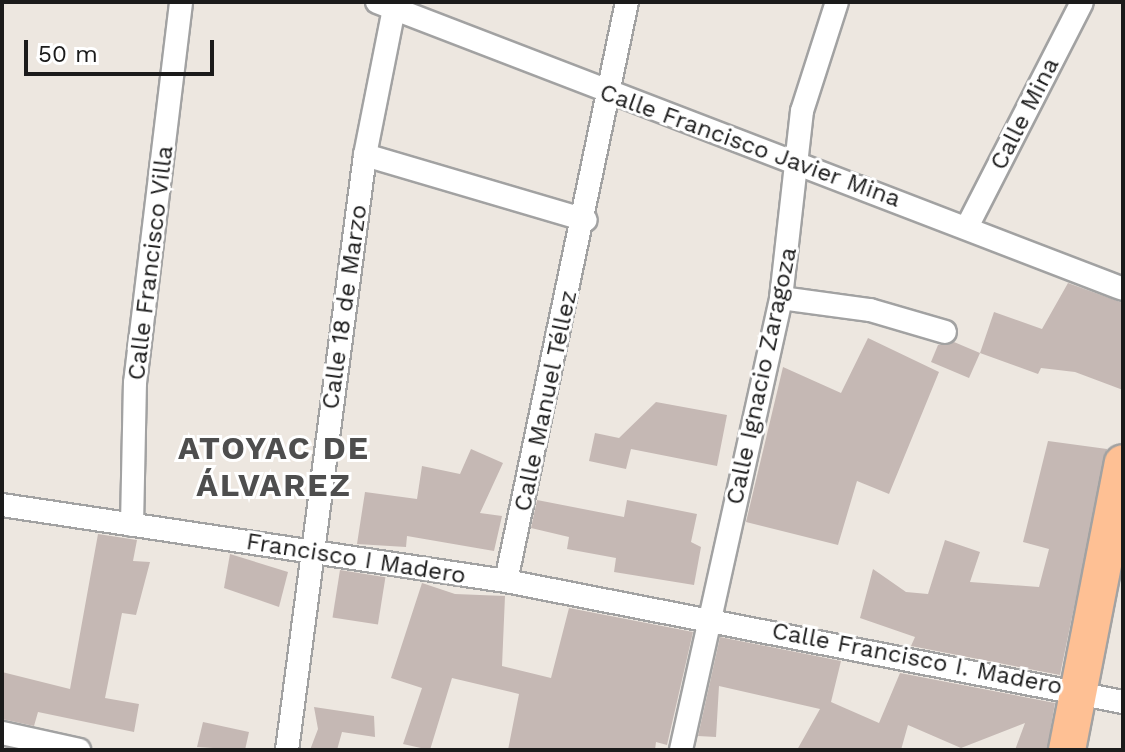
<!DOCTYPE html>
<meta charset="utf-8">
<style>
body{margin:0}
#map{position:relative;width:1125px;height:752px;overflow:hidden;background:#ede7e0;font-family:"Work Sans",sans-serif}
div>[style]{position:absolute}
.building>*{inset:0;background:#c5b8b4;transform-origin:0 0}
.roads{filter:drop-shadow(2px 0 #a2a2a2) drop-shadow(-2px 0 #a2a2a2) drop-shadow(0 2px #a2a2a2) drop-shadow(0 -2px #a2a2a2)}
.street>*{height:22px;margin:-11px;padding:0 11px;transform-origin:11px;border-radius:11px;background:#fff}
.primary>*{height:36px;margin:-18px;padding:0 18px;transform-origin:18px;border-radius:18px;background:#fec094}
span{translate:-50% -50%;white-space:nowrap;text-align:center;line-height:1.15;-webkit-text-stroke:6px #fff;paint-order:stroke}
.street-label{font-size:24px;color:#1b1b1b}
.district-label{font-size:32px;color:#4e4e4e;font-weight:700;letter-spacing:2px}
.frame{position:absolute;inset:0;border:4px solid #1b1b1b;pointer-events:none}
.scale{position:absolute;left:24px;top:40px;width:190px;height:36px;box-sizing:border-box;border:4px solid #1b1b1b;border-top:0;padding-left:10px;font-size:24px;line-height:28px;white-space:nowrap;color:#1b1b1b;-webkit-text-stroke:6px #fff;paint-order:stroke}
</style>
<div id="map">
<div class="building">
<div style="clip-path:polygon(1068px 283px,1123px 303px,1123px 390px,1075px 372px,1041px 368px,1038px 374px,980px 353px,994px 312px,1042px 329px)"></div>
<div style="clip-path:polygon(868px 338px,939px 372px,889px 494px,857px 481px,838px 545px,746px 522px,783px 367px,841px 393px)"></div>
<div style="clip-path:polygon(954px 342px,980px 353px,969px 378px,931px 362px,938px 345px)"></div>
<div style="clip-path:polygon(656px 402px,727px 415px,717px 466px,631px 449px,626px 469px,589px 461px,595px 433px,619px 438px)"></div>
<div style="clip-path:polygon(1048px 441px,1107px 449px,1060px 675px,911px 646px,915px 637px,860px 618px,873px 569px,906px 592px,928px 594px,945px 540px,980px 552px,970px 582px,1039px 587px,1049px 549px,1023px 542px)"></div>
<div style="clip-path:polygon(471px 449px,503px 463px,480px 513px,502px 516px,494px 551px,407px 536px,406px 547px,357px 544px,365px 492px,417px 499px,422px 466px,460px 474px)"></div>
<div style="clip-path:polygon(537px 500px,624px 517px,627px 500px,697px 514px,691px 542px,701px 547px,694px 585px,614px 572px,616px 558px,567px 549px,569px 537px,531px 528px)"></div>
<div style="clip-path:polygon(98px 534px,137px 540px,133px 561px,150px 562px,136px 615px,122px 613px,105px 698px,139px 704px,134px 732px,38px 712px,34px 726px,2px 719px,2px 672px,70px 689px)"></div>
<div style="clip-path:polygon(230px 554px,288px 572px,279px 607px,224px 588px)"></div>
<div style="left:340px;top:570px;width:46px;height:48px;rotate:9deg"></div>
<div style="clip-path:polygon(422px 583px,455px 594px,505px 596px,502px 666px,551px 678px,569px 608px,693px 632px,667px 745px,656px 742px,655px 750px,508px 750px,519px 694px,452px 678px,430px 750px,403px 744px,422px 688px,391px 678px)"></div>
<div style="clip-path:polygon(720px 637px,841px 661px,831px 702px,879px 723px,900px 673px,1055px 703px,1047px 750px,1015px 750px,1025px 723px,961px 748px,908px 725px,901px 750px,797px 750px,820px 709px,719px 686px,716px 737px,698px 736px)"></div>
<div style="clip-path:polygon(314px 707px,374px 716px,375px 737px,342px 732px,337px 750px,310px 750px,318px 729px)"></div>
<div style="clip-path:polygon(203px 722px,249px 732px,245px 750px,197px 747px)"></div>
</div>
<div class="roads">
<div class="street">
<div style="left:377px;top:2px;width:799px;rotate:21.04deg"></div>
<div style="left:365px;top:155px;width:230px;rotate:16.4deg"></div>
<div style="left:968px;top:225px;width:250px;rotate:-62.9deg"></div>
<div style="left:781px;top:298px;width:90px;rotate:7.7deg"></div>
<div style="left:870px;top:310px;width:78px;rotate:16.3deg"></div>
<div style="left:2px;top:505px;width:510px;rotate:8.58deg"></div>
<div style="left:506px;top:581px;width:629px;rotate:11.1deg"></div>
<div style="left:132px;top:525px;width:142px;rotate:-88.8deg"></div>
<div style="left:135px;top:383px;width:384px;rotate:-83.1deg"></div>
<div style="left:506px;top:581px;width:592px;rotate:-78.2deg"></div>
<div style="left:2px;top:733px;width:79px;rotate:12.4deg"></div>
<div style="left:287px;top:750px;width:600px;rotate:-82.53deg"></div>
<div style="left:365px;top:155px;width:149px;rotate:-78.8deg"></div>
<div style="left:681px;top:750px;width:463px;rotate:-77.5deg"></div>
<div style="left:781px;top:298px;width:188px;rotate:-83.6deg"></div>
<div style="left:802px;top:111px;width:114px;rotate:-72.2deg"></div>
</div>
<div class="primary">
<div style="left:1067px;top:750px;width:292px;rotate:-79deg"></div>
</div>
</div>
<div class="street-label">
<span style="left:1025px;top:114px;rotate:-63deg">Calle Mina</span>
<span style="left:750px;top:146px;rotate:20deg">Calle Francisco Javier Mina</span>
<span style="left:151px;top:263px;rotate:-83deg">Calle Francisco Villa</span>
<span style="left:345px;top:307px;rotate:-82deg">Calle 18 de Marzo</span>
<span style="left:762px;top:376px;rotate:-78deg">Calle Ignacio Zaragoza</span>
<span style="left:546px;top:401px;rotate:-78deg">Calle Manuel Téllez</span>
<span style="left:356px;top:559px;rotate:9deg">Francisco I Madero</span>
<span style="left:917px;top:659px;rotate:11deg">Calle Francisco I. Madero</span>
</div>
<div class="district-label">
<span style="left:274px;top:467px">ATOYAC DE<br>ÁLVAREZ</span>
</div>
<div class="frame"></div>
<div class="scale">50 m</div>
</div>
